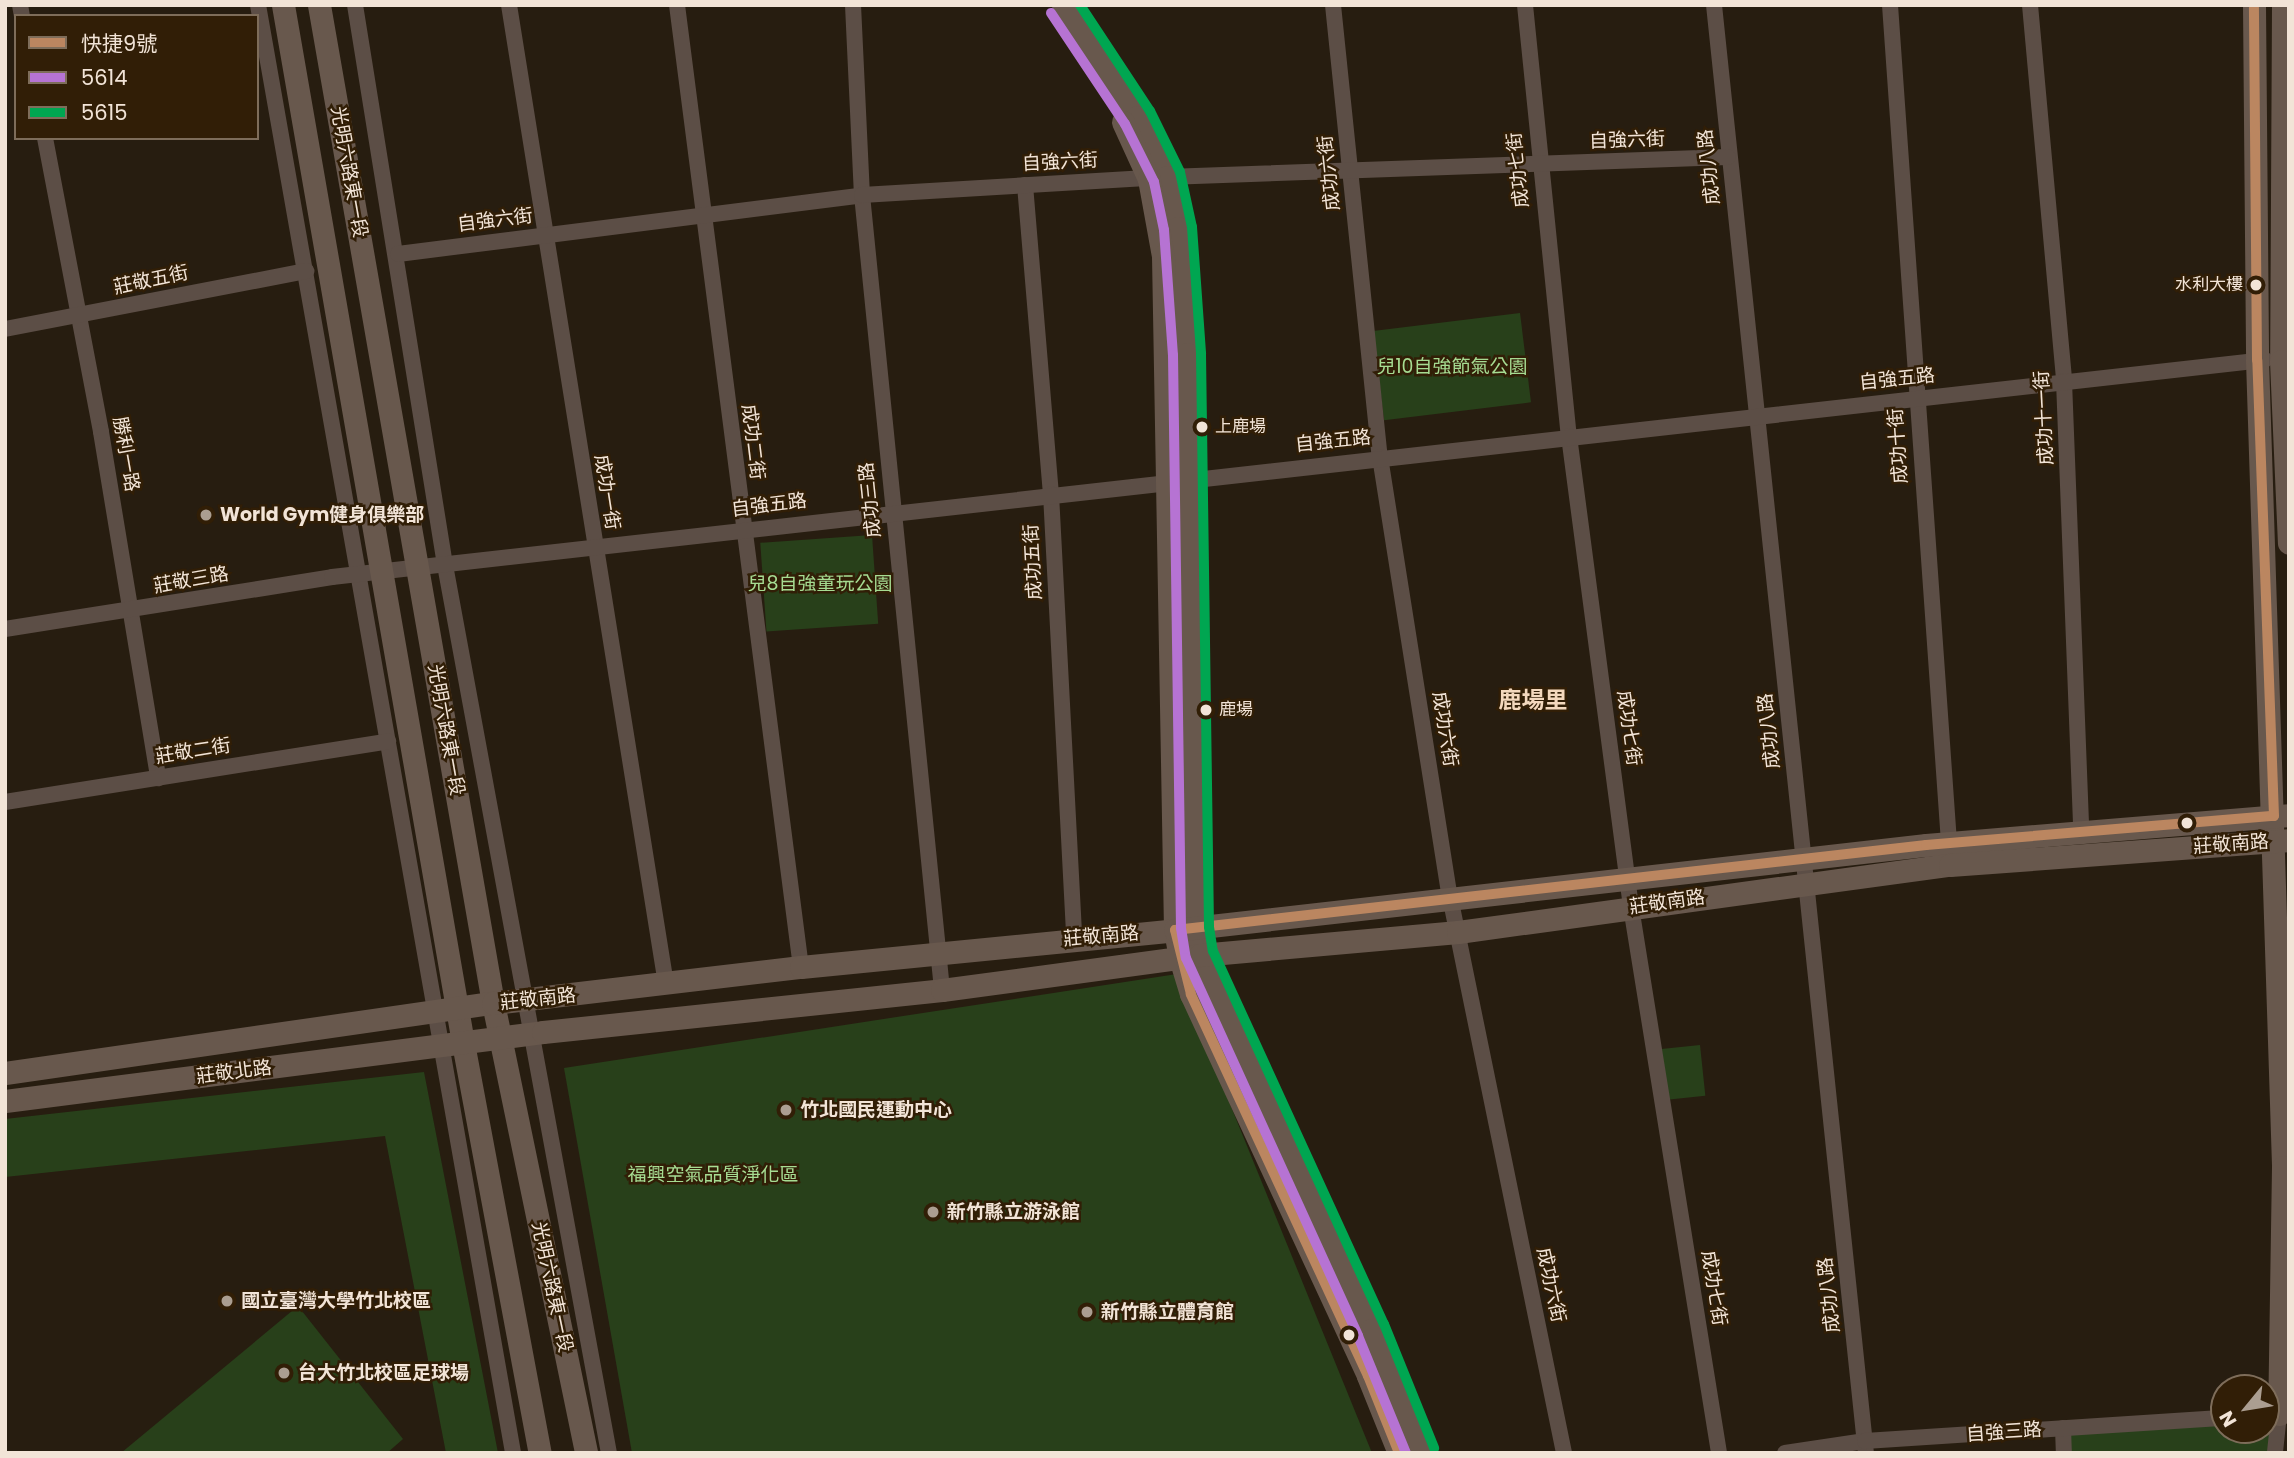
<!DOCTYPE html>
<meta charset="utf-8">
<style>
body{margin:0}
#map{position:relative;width:2294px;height:1458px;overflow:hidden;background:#271d10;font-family:Poppins,"Noto Sans TC",sans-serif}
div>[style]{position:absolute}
.green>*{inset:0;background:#28401a;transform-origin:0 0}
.street>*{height:16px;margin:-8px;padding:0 8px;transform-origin:8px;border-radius:8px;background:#5c4e46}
.secondary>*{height:23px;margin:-11.5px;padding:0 11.5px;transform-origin:11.5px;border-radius:11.5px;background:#68584d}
.bus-1>*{height:10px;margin:-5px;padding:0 5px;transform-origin:5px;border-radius:5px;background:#bb8660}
.bus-2>*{height:10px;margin:-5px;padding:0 5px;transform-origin:5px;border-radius:5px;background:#b673d3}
.bus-3>*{height:10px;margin:-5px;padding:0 5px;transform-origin:5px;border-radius:5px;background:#00a651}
.dots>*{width:19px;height:19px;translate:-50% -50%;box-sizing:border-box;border:4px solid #311e06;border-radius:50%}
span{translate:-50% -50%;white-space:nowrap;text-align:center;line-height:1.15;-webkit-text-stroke:5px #311e06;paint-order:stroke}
.bus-label{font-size:17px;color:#f2e4d7}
.right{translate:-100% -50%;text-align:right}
.left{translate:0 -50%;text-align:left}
.street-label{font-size:19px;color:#f2e4d7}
.park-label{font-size:19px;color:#a6dc92}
.poi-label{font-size:19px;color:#f2e4d7;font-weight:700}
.quarter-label{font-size:23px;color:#f3d8bd;font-weight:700}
.frame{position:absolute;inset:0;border:7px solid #f2e4d7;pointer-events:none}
.legend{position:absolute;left:14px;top:14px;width:245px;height:126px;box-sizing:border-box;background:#311e06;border:2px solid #7e6d5a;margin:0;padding:9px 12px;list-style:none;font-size:21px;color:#f2e4d7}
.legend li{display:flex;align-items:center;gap:14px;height:35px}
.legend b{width:35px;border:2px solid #7e6d5a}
.north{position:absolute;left:2210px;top:1374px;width:70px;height:70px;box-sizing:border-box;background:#311e06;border:2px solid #7e6d5a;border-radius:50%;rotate:240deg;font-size:19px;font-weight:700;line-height:28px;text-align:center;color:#f2e4d7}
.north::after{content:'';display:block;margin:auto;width:24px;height:32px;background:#ab9e91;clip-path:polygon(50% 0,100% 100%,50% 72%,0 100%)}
</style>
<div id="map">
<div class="green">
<div style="left:1520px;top:313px;width:90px;height:148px;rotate:83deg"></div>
<div style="left:872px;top:535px;width:89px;height:112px;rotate:86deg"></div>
<div style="clip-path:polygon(1177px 974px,1372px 1453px,632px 1453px,564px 1068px)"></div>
<div style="left:1700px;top:1045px;width:51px;height:41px;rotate:84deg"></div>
<div style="clip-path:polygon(424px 1072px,498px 1453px,446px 1453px,385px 1136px,5px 1177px,5px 1119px)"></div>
<div style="clip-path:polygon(298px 1306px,403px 1439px,387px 1453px,121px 1453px)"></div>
<div style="clip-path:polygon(2279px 1414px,2275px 1453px,2064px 1453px,2063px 1428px,2224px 1418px,2224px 1430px,2266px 1430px,2266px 1415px)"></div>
</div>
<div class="street">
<div style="left:20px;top:5px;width:11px;rotate:80deg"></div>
<div style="left:258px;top:5px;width:1470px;rotate:80.01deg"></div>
<div style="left:355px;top:5px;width:567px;rotate:80.87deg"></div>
<div style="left:445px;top:565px;width:903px;rotate:79.54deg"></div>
<div style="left:509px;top:5px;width:992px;rotate:80.89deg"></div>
<div style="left:677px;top:5px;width:970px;rotate:82.66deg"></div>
<div style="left:853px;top:5px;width:190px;rotate:87.3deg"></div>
<div style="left:862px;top:195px;width:799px;rotate:84.25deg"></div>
<div style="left:1333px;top:5px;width:454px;rotate:84.1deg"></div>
<div style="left:1380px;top:457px;width:446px;rotate:81deg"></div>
<div style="left:1450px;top:897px;width:568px;rotate:78.41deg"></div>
<div style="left:1525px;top:5px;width:433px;rotate:84.2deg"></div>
<div style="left:1569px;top:436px;width:475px;rotate:82.5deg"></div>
<div style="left:1631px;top:907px;width:553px;rotate:80.84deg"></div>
<div style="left:1714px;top:5px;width:1456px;rotate:84.01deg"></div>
<div style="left:1890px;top:5px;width:839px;rotate:85.97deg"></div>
<div style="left:2030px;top:5px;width:378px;rotate:84.8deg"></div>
<div style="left:2064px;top:381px;width:450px;rotate:87.8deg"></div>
<div style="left:45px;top:138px;width:299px;rotate:79.2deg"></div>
<div style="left:101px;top:432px;width:351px;rotate:80.6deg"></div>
<div style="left:1025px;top:185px;width:310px;rotate:85.2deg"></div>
<div style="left:1051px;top:494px;width:445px;rotate:87deg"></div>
<div style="left:398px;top:254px;width:468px;rotate:-7.2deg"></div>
<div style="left:862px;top:195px;width:306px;rotate:-3.4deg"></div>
<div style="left:1167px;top:177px;width:561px;rotate:-2.04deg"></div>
<div style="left:5px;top:329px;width:307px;rotate:-10.9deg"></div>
<div style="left:5px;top:629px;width:331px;rotate:-9deg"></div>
<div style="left:332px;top:577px;width:1945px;rotate:-6.41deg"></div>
<div style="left:5px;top:802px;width:388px;rotate:-9deg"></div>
<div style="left:2266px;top:1415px;width:13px;rotate:-4deg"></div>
<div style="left:2279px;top:1414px;width:39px;rotate:96deg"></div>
<div style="left:2063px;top:1428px;width:25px;rotate:88deg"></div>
<div style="left:1785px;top:1453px;width:81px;rotate:-8.5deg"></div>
<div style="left:1865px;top:1441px;width:360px;rotate:-3.7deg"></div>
</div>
<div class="secondary">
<div style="left:283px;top:5px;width:1053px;rotate:80.16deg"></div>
<div style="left:463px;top:1043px;width:417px;rotate:79.4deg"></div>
<div style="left:319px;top:5px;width:1013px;rotate:80.11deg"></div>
<div style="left:493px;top:1003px;width:460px;rotate:78.3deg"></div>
<div style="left:1063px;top:5px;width:134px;rotate:56.5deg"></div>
<div style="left:1137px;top:117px;width:67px;rotate:63.4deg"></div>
<div style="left:1167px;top:177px;width:52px;rotate:77.8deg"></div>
<div style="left:1178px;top:228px;width:126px;rotate:85.9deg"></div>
<div style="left:1187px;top:354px;width:574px;rotate:89.2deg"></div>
<div style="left:1195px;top:928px;width:27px;rotate:80deg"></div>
<div style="left:1200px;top:955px;width:412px;rotate:65.5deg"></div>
<div style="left:1371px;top:1330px;width:133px;rotate:67.9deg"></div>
<div style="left:2254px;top:5px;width:355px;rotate:89.5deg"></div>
<div style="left:2257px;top:360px;width:807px;rotate:88.15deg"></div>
<div style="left:2283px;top:1167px;width:247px;rotate:90.9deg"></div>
<div style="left:2283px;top:5px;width:356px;rotate:90.3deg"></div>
<div style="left:2281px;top:361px;width:182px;rotate:87.5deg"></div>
<div style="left:1123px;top:122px;width:63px;rotate:65.5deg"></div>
<div style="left:1149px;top:179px;width:78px;rotate:79.7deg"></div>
<div style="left:1163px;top:256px;width:674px;rotate:88.98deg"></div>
<div style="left:1175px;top:930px;width:28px;rotate:80deg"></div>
<div style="left:1180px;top:958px;width:38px;rotate:73deg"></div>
<div style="left:1191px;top:994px;width:421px;rotate:65.1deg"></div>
<div style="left:1368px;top:1376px;width:83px;rotate:68.1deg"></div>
<div style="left:5px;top:1073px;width:493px;rotate:-8.2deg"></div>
<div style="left:493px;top:1003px;width:310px;rotate:-6.7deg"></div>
<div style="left:801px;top:967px;width:376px;rotate:-5.6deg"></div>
<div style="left:1175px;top:930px;width:756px;rotate:-6.46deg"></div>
<div style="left:1926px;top:845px;width:364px;rotate:-4.7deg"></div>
<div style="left:5px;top:1101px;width:542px;rotate:-7.31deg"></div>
<div style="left:543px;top:1032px;width:401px;rotate:-6deg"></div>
<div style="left:942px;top:990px;width:260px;rotate:-7.7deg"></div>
<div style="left:1200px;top:955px;width:259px;rotate:-5.1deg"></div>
<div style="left:1458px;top:932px;width:497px;rotate:-7.8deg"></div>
<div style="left:1950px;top:865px;width:340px;rotate:-4.2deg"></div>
</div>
<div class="bus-1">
<div style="left:1399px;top:1453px;width:83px;rotate:-111.9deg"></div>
<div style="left:1368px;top:1376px;width:421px;rotate:-114.9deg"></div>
<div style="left:1191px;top:994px;width:66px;rotate:-104deg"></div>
<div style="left:1175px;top:930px;width:756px;rotate:-6.46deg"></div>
<div style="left:1926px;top:845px;width:349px;rotate:-4.8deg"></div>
<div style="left:2274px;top:816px;width:456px;rotate:-92.1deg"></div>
<div style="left:2257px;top:360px;width:355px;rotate:-90.5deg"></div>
</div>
<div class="bus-2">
<div style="left:1051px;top:13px;width:133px;rotate:56.3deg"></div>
<div style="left:1125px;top:124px;width:65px;rotate:63.4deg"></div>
<div style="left:1154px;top:182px;width:49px;rotate:78.2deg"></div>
<div style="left:1164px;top:230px;width:125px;rotate:85.9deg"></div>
<div style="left:1173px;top:355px;width:573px;rotate:89.2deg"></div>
<div style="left:1181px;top:928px;width:30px;rotate:81deg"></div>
<div style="left:1186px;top:958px;width:415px;rotate:65.5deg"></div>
<div style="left:1358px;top:1336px;width:126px;rotate:67.7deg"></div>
</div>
<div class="bus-3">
<div style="left:1080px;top:5px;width:127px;rotate:56.6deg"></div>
<div style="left:1150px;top:111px;width:68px;rotate:63.8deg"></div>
<div style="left:1180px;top:172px;width:56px;rotate:77.7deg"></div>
<div style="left:1192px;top:227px;width:127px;rotate:85.9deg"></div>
<div style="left:1201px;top:354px;width:573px;rotate:89.2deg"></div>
<div style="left:1209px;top:927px;width:24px;rotate:81deg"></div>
<div style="left:1213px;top:951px;width:410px;rotate:65.4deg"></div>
<div style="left:1384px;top:1324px;width:134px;rotate:68deg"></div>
</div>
<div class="dots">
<div style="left:2256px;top:285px;background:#f2e4d7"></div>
<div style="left:1202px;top:427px;background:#f2e4d7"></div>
<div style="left:206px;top:515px;background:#ab9e91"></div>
<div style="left:1206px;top:710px;background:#f2e4d7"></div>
<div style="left:2187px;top:823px;background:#f2e4d7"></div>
<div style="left:786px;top:1110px;background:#ab9e91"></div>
<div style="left:933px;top:1212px;background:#ab9e91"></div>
<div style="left:227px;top:1301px;background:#ab9e91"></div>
<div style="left:1087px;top:1312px;background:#ab9e91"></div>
<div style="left:1349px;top:1335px;background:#f2e4d7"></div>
<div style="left:284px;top:1373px;background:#ab9e91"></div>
</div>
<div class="bus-label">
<span class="right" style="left:2243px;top:285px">水利大樓</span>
<span class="left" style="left:1215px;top:427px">上鹿場</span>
<span class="left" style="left:1219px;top:710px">鹿場</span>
</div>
<div class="street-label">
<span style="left:1627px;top:140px;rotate:-2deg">自強六街</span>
<span style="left:1060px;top:162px;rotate:-3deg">自強六街</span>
<span style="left:1709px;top:167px;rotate:-96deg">成功八路</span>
<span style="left:1518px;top:170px;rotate:-96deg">成功七街</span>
<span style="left:349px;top:172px;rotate:80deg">光明六路東一段</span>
<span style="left:1329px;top:173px;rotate:-96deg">成功六街</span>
<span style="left:495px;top:220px;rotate:-7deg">自強六街</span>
<span style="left:151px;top:280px;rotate:-12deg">莊敬五街</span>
<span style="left:1897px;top:379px;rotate:-6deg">自強五路</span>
<span style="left:2044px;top:418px;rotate:-93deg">成功十一街</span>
<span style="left:1333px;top:441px;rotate:-6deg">自強五路</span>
<span style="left:753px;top:442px;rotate:83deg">成功二街</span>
<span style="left:1898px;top:446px;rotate:-94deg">成功十街</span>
<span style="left:126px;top:454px;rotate:80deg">勝利一路</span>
<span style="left:607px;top:492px;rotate:81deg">成功一街</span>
<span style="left:870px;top:500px;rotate:-96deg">成功三路</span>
<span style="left:769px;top:505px;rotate:-7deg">自強五路</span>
<span style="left:1033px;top:562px;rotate:-93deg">成功五街</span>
<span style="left:191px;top:580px;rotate:-10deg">莊敬三路</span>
<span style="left:1629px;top:728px;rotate:82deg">成功七街</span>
<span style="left:1445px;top:729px;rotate:81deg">成功六街</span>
<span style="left:446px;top:730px;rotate:80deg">光明六路東一段</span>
<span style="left:1769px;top:731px;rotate:-96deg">成功八路</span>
<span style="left:193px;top:751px;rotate:-9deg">莊敬二街</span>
<span style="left:2231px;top:844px;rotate:-4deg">莊敬南路</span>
<span style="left:1667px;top:902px;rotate:-8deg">莊敬南路</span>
<span style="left:1101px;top:936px;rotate:-5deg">莊敬南路</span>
<span style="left:538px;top:999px;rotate:-6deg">莊敬南路</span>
<span style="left:234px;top:1072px;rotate:-7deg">莊敬北路</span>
<span style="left:1551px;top:1285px;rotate:78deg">成功六街</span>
<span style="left:552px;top:1287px;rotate:78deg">光明六路東一段</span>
<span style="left:1714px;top:1288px;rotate:81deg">成功七街</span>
<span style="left:1829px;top:1295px;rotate:-96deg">成功八路</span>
<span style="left:2004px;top:1432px;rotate:-4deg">自強三路</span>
</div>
<div class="park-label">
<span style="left:1452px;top:367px">兒10自強節氣公園</span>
<span style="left:820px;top:584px">兒8自強童玩公園</span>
<span style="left:713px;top:1175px">福興空氣品質淨化區</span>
</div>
<div class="poi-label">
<span class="left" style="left:220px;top:515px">World Gym健身俱樂部</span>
<span class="left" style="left:800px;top:1110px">竹北國民運動中心</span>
<span class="left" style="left:947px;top:1212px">新竹縣立游泳館</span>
<span class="left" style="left:241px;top:1301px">國立臺灣大學竹北校區</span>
<span class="left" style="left:1101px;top:1312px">新竹縣立體育館</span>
<span class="left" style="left:298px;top:1373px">台大竹北校區足球場</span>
</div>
<div class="quarter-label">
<span style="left:1533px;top:700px">鹿場里</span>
</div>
<div class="frame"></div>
<ul class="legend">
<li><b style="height:9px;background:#bb8660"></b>快捷9號</li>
<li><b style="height:9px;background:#b673d3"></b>5614</li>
<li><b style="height:9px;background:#00a651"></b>5615</li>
</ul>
<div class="north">N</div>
</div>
